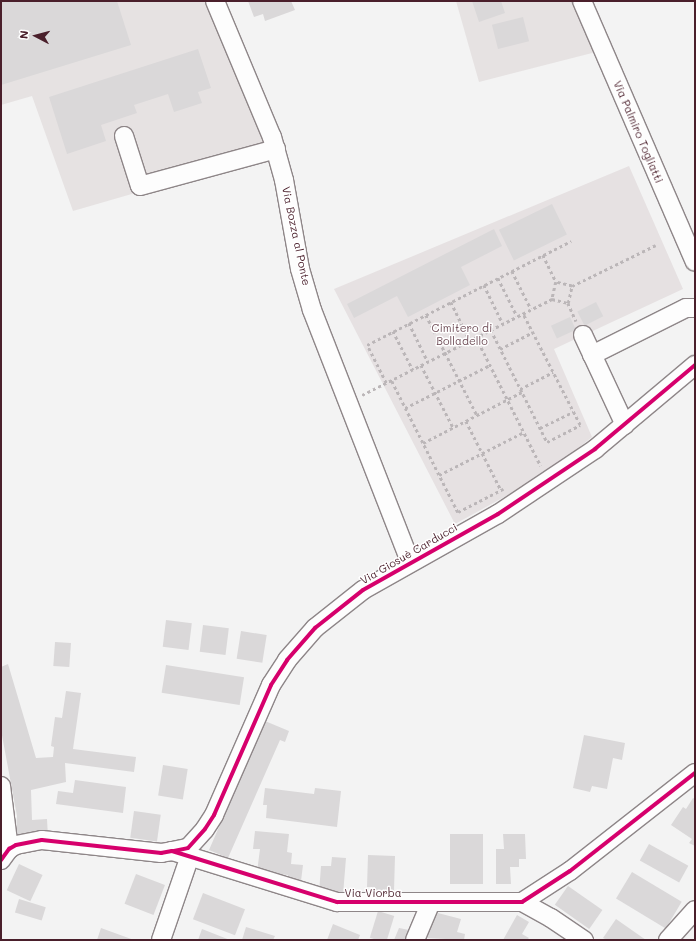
<!DOCTYPE html>
<meta charset="utf-8">
<style>
body{margin:0}
#map{position:relative;width:696px;height:941px;overflow:hidden;background:#f3f3f3;font-family:Mali,sans-serif}
div>[style]{position:absolute}
.built>*{inset:0;background:#e6e2e2}
.green>*{inset:0;background:#e6e1e2}
.building>*{inset:0;background:#dad8d9;transform-origin:0 0}
.path>*{height:2.5px;margin-top:-1.25px;transform-origin:0;background:repeating-linear-gradient(90deg,#bbb6b8 0 3px,transparent 0 6px)}
.roads{filter:drop-shadow(1px 0 #8e8688) drop-shadow(-1px 0 #8e8688) drop-shadow(0 1px #8e8688) drop-shadow(0 -1px #8e8688)}
.minor>*{height:18px;margin:-9px;padding:0 9px;transform-origin:9px;border-radius:9px;background:#fdfdfd}
.cycleway>*{height:4px;margin:-2px;padding:0 2px;transform-origin:2px;border-radius:2px;background:#d6006c}
span{translate:-50% -50%;white-space:nowrap;text-align:center;line-height:1.15;-webkit-text-stroke:3px #fff;paint-order:stroke}
.street-label{font-size:11px;color:#4a1f2b}
.park-label{font-size:11px;color:#6e4c56}
.frame{position:absolute;inset:0;border:2px solid #4a1f2b;pointer-events:none}
.north{position:absolute;left:16px;top:16px;width:40px;height:40px;-webkit-text-stroke:3px #fff;paint-order:stroke;rotate:276deg;font-size:11px;font-weight:700;line-height:16px;text-align:center;color:#4a1f2b}
.north::after{content:'';display:block;margin:auto;width:14px;height:18px;background:#4a1f2b;clip-path:polygon(50% 0,100% 100%,50% 72%,0 100%)}
</style>
<div id="map">
<div class="built">
<div style="clip-path:polygon(1px 1px,214px 1px,280px 151px,73px 211px,32px 96px,1px 105px)"></div>
<div style="clip-path:polygon(456px 1px,575px 1px,596px 52px,479px 82px)"></div>
</div>
<div class="green">
<div style="clip-path:polygon(629px 166px,683px 289px,554px 349px,592px 437px,546px 474px,455px 524px,334px 289px)"></div>
</div>
<div class="building">
<div style="clip-path:polygon(1px 1px,117px 1px,131px 45px,1px 85px)"></div>
<div style="clip-path:polygon(248px 1px,291px 1px,295px 10px,265px 21px,263px 14px,254px 17px)"></div>
<div style="clip-path:polygon(472px 1px,501px 1px,505px 13px,479px 22px)"></div>
<div style="left:523px;top:17px;width:25px;height:32px;rotate:76deg"></div>
<div style="clip-path:polygon(198px 49px,211px 88px,198px 92px,202px 103px,174px 112px,168px 94px,134px 105px,137px 113px,101px 125px,106px 141px,67px 154px,49px 97px)"></div>
<div style="left:552px;top:204px;width:34px;height:59px;rotate:64deg"></div>
<div style="clip-path:polygon(494px 229px,502px 246px,461px 267px,470px 285px,408px 317px,397px 296px,354px 318px,347px 304px)"></div>
<div style="left:596px;top:302px;width:16px;height:21px;rotate:63deg"></div>
<div style="left:570px;top:317px;width:14px;height:21px;rotate:65deg"></div>
<div style="left:166px;top:620px;width:26px;height:27px;rotate:7deg"></div>
<div style="left:203px;top:625px;width:26px;height:27px;rotate:7deg"></div>
<div style="left:241px;top:631px;width:26px;height:28px;rotate:9deg"></div>
<div style="left:55px;top:642px;width:16px;height:24px;rotate:4deg"></div>
<div style="clip-path:polygon(8px 664px,36px 758px,53px 757px,54px 747px,51px 746px,55px 717px,62px 718px,66px 691px,81px 693px,73px 749px,136px 757px,134px 772px,65px 763px,66px 782px,31px 790px,32px 820px,47px 819px,48px 837px,16px 837px,17px 816px,1px 730px,1px 667px)"></div>
<div style="left:166px;top:665px;width:79px;height:28px;rotate:9deg"></div>
<div style="clip-path:polygon(265px 721px,289px 731px,285px 742px,280px 740px,228px 858px,209px 850px)"></div>
<div style="clip-path:polygon(584px 735px,625px 743px,622px 760px,613px 758px,607px 789px,592px 786px,590px 792px,573px 788px)"></div>
<div style="left:163px;top:765px;width:25px;height:31px;rotate:9deg"></div>
<div style="clip-path:polygon(75px 780px,126px 787px,123px 813px,56px 804px,58px 791px,73px 793px)"></div>
<div style="clip-path:polygon(265px 788px,314px 794px,315px 788px,341px 791px,337px 827px,266px 818px,267px 805px,263px 805px)"></div>
<div style="clip-path:polygon(693px 798px,695px 799px,695px 846px,689px 843px,692px 839px,671px 825px,683px 807px,686px 809px)"></div>
<div style="left:134px;top:811px;width:27px;height:27px;rotate:8deg"></div>
<div style="clip-path:polygon(255px 831px,289px 834px,287px 852px,292px 853px,291px 864px,303px 865px,301px 881px,287px 880px,288px 875px,257px 872px,260px 849px,253px 849px)"></div>
<div style="left:450px;top:834px;width:33px;height:50px"></div>
<div style="clip-path:polygon(503px 834px,525px 834px,526px 859px,519px 859px,519px 867px,510px 867px,511px 884px,496px 884px,496px 849px,504px 849px)"></div>
<div style="left:649px;top:844px;width:45px;height:19px;rotate:29deg"></div>
<div style="clip-path:polygon(368px 855px,395px 856px,394px 891px,375px 891px,375px 887px,367px 887px)"></div>
<div style="clip-path:polygon(332px 857px,346px 858px,343px 895px,319px 893px,321px 866px,331px 866px)"></div>
<div style="left:19px;top:864px;width:26px;height:29px;rotate:25deg"></div>
<div style="left:632px;top:872px;width:58px;height:31px;rotate:31deg"></div>
<div style="left:136px;top:874px;width:31px;height:32px;rotate:21deg"></div>
<div style="left:568px;top:886px;width:42px;height:23px;rotate:35deg"></div>
<div style="left:203px;top:893px;width:45px;height:28px;rotate:21deg"></div>
<div style="left:19px;top:899px;width:28px;height:14px;rotate:17deg"></div>
<div style="left:378px;top:911px;width:17px;height:28px;rotate:17deg"></div>
<div style="clip-path:polygon(434px 912px,461px 919px,457px 932px,465px 934px,464px 940px,427px 938px)"></div>
<div style="clip-path:polygon(517px 915px,529px 922px,522px 934px,529px 938px,527px 940px,503px 940px)"></div>
<div style="clip-path:polygon(616px 919px,646px 940px,607px 940px,603px 938px)"></div>
<div style="clip-path:polygon(333px 924px,360px 935px,358px 940px,327px 940px)"></div>
<div style="clip-path:polygon(246px 927px,275px 936px,273px 940px,242px 940px)"></div>
<div style="clip-path:polygon(101px 928px,134px 940px,97px 940px)"></div>
<div style="clip-path:polygon(399px 928px,414px 931px,410px 940px,394px 940px)"></div>
<div style="clip-path:polygon(202px 929px,230px 940px,198px 940px)"></div>
</div>
<div class="path">
<div style="left:543px;top:255px;width:30px;rotate:64deg"></div>
<div style="left:512px;top:271px;width:42px;rotate:63.4deg"></div>
<div style="left:498px;top:278px;width:42px;rotate:63.4deg"></div>
<div style="left:484px;top:285px;width:43px;rotate:64deg"></div>
<div style="left:572px;top:286px;width:93px;rotate:-26deg"></div>
<div style="left:451px;top:302px;width:43px;rotate:64deg"></div>
<div style="left:568px;top:303px;width:20px;rotate:66deg"></div>
<div style="left:426px;top:315px;width:112px;rotate:63deg"></div>
<div style="left:409px;top:323px;width:43px;rotate:64deg"></div>
<div style="left:491px;top:330px;width:125px;rotate:63.4deg"></div>
<div style="left:547px;top:442px;width:37px;rotate:-27deg"></div>
<div style="left:580px;top:425px;width:125px;rotate:-117.2deg"></div>
<div style="left:393px;top:331px;width:44px;rotate:62.9deg"></div>
<div style="left:476px;top:337px;width:144px;rotate:63.3deg"></div>
<div style="left:500px;top:349px;width:37px;rotate:-27deg"></div>
<div style="left:421px;top:365px;width:70px;rotate:62.7deg"></div>
<div style="left:392px;top:381px;width:147px;rotate:63.3deg"></div>
<div style="left:458px;top:512px;width:51px;rotate:-27.1deg"></div>
<div style="left:386px;top:383px;width:42px;rotate:-116.6deg"></div>
<div style="left:367px;top:345px;width:229px;rotate:-27deg"></div>
<div style="left:520px;top:389px;width:37px;rotate:-27deg"></div>
<div style="left:362px;top:395px;width:213px;rotate:-26.8deg"></div>
<div style="left:552px;top:299px;width:16px;rotate:14deg"></div>
<div style="left:568px;top:303px;width:17px;rotate:-77deg"></div>
<div style="left:572px;top:286px;width:16px;rotate:-166deg"></div>
<div style="left:556px;top:282px;width:17px;rotate:103deg"></div>
<div style="left:405px;top:408px;width:95px;rotate:-26.8deg"></div>
<div style="left:466px;top:421px;width:77px;rotate:63.1deg"></div>
<div style="left:540px;top:428px;width:37px;rotate:-26deg"></div>
<div style="left:423px;top:443px;width:111px;rotate:-27.3deg"></div>
<div style="left:439px;top:475px;width:95px;rotate:-26.8deg"></div>
</div>
<div class="roads">
<div class="minor">
<div style="left:215px;top:1px;width:147px;rotate:67.3deg"></div>
<div style="left:272px;top:137px;width:45px;rotate:74.4deg"></div>
<div style="left:284px;top:180px;width:90px;rotate:79.8deg"></div>
<div style="left:300px;top:269px;width:43px;rotate:73.7deg"></div>
<div style="left:312px;top:310px;width:270px;rotate:68.7deg"></div>
<div style="left:582px;top:1px;width:284px;rotate:66.6deg"></div>
<div style="left:124px;top:136px;width:52px;rotate:72.3deg"></div>
<div style="left:140px;top:186px;width:141px;rotate:-15.2deg"></div>
<div style="left:583px;top:335px;width:99px;rotate:65deg"></div>
<div style="left:592px;top:355px;width:105px;rotate:-26.6deg"></div>
<div style="left:686px;top:308px;width:9px"></div>
<div style="left:1px;top:786px;width:64px;rotate:82.8deg"></div>
<div style="left:172px;top:851px;width:16px;rotate:-11deg"></div>
<div style="left:188px;top:848px;width:25px;rotate:-48deg"></div>
<div style="left:205px;top:829px;width:17px;rotate:-57deg"></div>
<div style="left:214px;top:815px;width:142px;rotate:-66.3deg"></div>
<div style="left:271px;top:685px;width:30px;rotate:-57deg"></div>
<div style="left:287px;top:660px;width:43px;rotate:-48.8deg"></div>
<div style="left:315px;top:628px;width:61px;rotate:-38.4deg"></div>
<div style="left:363px;top:590px;width:155px;rotate:-29.4deg"></div>
<div style="left:498px;top:514px;width:117px;rotate:-33.8deg"></div>
<div style="left:595px;top:449px;width:131px;rotate:-40deg"></div>
<div style="left:1px;top:860px;width:14px;rotate:-54deg"></div>
<div style="left:9px;top:849px;width:8px;rotate:-30deg"></div>
<div style="left:16px;top:845px;width:26px;rotate:-11deg"></div>
<div style="left:42px;top:840px;width:120px;rotate:6.2deg"></div>
<div style="left:161px;top:853px;width:11px;rotate:-10deg"></div>
<div style="left:172px;top:851px;width:173px;rotate:17.2deg"></div>
<div style="left:337px;top:902px;width:185px"></div>
<div style="left:522px;top:902px;width:57px;rotate:-32.9deg"></div>
<div style="left:570px;top:871px;width:159px;rotate:-38.1deg"></div>
<div style="left:522px;top:902px;width:33px;rotate:29deg"></div>
<div style="left:551px;top:918px;width:40px;rotate:34deg"></div>
<div style="left:161px;top:940px;width:89px;rotate:-71deg"></div>
<div style="left:415px;top:940px;width:41px;rotate:-67.2deg"></div>
<div style="left:668px;top:940px;width:40px;rotate:-48deg"></div>
</div>
</div>
<div class="cycleway">
<div style="left:174px;top:851px;width:14px;rotate:-12deg"></div>
<div style="left:188px;top:848px;width:25px;rotate:-48deg"></div>
<div style="left:205px;top:829px;width:17px;rotate:-57deg"></div>
<div style="left:214px;top:815px;width:142px;rotate:-66.3deg"></div>
<div style="left:271px;top:685px;width:30px;rotate:-57deg"></div>
<div style="left:287px;top:660px;width:43px;rotate:-48.8deg"></div>
<div style="left:315px;top:628px;width:61px;rotate:-38.4deg"></div>
<div style="left:363px;top:590px;width:155px;rotate:-29.4deg"></div>
<div style="left:498px;top:514px;width:117px;rotate:-33.8deg"></div>
<div style="left:595px;top:449px;width:131px;rotate:-40deg"></div>
<div style="left:1px;top:860px;width:14px;rotate:-54deg"></div>
<div style="left:9px;top:849px;width:8px;rotate:-30deg"></div>
<div style="left:16px;top:845px;width:26px;rotate:-11deg"></div>
<div style="left:42px;top:840px;width:120px;rotate:6.2deg"></div>
<div style="left:161px;top:853px;width:11px;rotate:-10deg"></div>
<div style="left:172px;top:851px;width:173px;rotate:17.2deg"></div>
<div style="left:337px;top:902px;width:185px"></div>
<div style="left:522px;top:902px;width:57px;rotate:-32.9deg"></div>
<div style="left:570px;top:871px;width:159px;rotate:-38.1deg"></div>
</div>
<div class="street-label">
<span style="left:638px;top:132px;rotate:67deg">Via Palmiro Togliatti</span>
<span style="left:296px;top:236px;rotate:78deg">Via Bozza al Ponte</span>
<span style="left:409px;top:554px;rotate:-30deg">Via Giosuè Carducci</span>
<span style="left:373px;top:893px">Via Viorba</span>
</div>
<div class="park-label">
<span style="left:462px;top:335px">Cimitero di<br>Bolladello</span>
</div>
<div class="frame"></div>
<div class="north">N</div>
</div>
